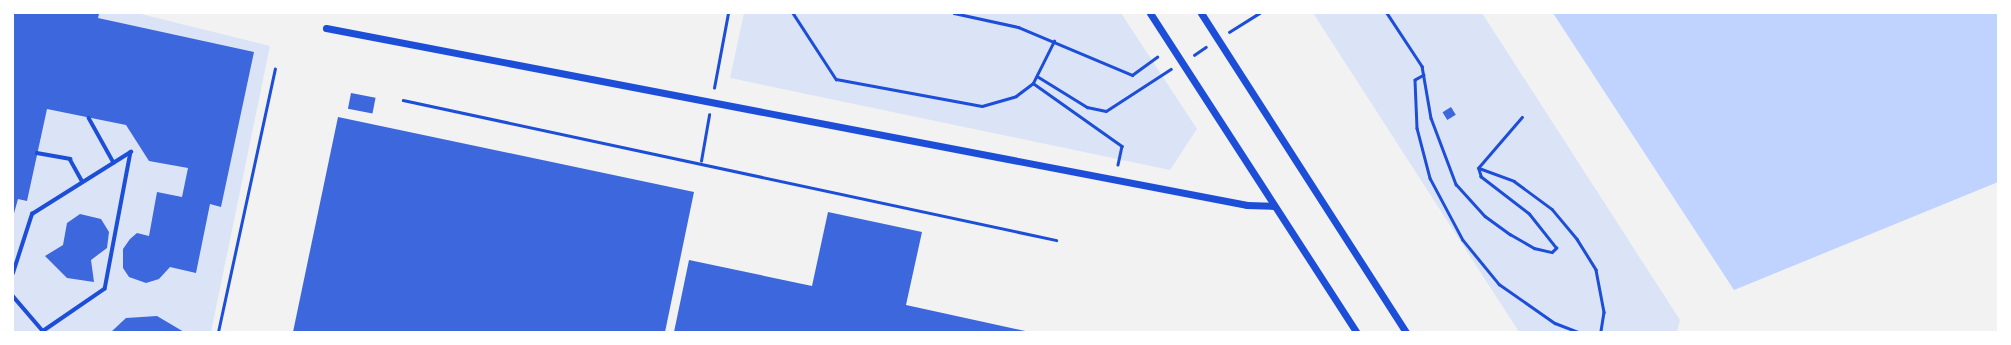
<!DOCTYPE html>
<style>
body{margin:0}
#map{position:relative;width:2011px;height:345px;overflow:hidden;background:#f2f2f2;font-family:"Exo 2",sans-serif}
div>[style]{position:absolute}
.green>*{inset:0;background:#dbe4f7}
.water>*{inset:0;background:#bfd3fe}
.building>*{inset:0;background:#3d67dc;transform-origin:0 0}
.path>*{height:2.5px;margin:-1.25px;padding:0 1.25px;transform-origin:1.25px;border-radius:1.25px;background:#1d4ed8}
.pedestrian>*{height:3.5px;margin:-1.75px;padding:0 1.75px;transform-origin:1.75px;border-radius:1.75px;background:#1d4ed8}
.tertiary>*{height:7px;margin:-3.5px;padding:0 3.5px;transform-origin:3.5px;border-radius:3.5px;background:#1d4ed8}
span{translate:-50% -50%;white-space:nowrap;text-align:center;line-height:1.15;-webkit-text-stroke:3px #fff;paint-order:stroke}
.frame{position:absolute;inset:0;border:14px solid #fff;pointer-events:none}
</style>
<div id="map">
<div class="green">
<div style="clip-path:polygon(13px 13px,137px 13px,270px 46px,211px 332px,13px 332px)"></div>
<div style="clip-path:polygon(744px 13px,1121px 13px,1197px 129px,1170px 170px,730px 78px)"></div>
<div style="clip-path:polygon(1313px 13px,1482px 13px,1680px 320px,1677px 331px,1519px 332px)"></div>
</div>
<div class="water">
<div style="clip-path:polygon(1553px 13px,1998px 13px,1998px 182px,1734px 290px)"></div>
</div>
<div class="building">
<div style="clip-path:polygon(13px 13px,94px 13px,99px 14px,98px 18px,254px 52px,221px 207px,210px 204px,196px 273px,170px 267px,159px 279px,146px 283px,129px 277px,123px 268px,123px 249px,130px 239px,137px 233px,149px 236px,157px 192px,182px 197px,188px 168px,149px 161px,126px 125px,47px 109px,27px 201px,18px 199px,13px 217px)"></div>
<div style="left:351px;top:93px;width:25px;height:16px;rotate:11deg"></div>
<div style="left:1451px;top:107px;width:9px;height:10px;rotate:58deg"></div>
<div style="clip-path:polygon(338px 117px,694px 192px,665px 332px,293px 332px)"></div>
<div style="clip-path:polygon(828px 212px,922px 232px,906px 305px,1030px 332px,674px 332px,689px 260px,812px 286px)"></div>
<div style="clip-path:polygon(80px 214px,101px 219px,109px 232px,107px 248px,91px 260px,94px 282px,67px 278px,45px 256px,63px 245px,67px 223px)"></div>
<div style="clip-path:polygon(157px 316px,184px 332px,111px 332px,126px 318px)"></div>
</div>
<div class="path">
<div style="left:793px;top:13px;width:79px;rotate:56.9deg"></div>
<div style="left:836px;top:79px;width:148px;rotate:10.5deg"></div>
<div style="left:982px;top:106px;width:35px;rotate:-16deg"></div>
<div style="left:1016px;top:96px;width:21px;rotate:-37deg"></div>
<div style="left:1033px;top:83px;width:47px;rotate:-63.4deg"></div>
<div style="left:954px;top:13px;width:66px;rotate:12.3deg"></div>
<div style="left:1018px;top:27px;width:124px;rotate:22.8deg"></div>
<div style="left:1132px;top:75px;width:31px;rotate:-36deg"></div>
<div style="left:1387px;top:13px;width:64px;rotate:56.6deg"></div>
<div style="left:1422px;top:66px;width:53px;rotate:80.2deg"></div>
<div style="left:1431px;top:118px;width:71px;rotate:69.3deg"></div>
<div style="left:1456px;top:184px;width:43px;rotate:47.8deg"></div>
<div style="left:1485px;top:216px;width:31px;rotate:36deg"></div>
<div style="left:1510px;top:234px;width:28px;rotate:30deg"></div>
<div style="left:1534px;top:248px;width:18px;rotate:13deg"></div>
<div style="left:1552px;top:252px;width:6px;rotate:-45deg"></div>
<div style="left:1556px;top:248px;width:43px;rotate:-128.5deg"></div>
<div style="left:1529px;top:214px;width:61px;rotate:-142.4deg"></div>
<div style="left:1481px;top:177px;width:9px;rotate:-108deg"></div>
<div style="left:1478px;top:168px;width:67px;rotate:-49.2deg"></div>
<div style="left:1229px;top:32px;width:36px;rotate:-32deg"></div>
<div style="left:1194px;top:55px;width:14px;rotate:-34deg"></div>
<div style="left:1424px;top:75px;width:10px;rotate:151deg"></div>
<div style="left:1415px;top:80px;width:48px;rotate:87.6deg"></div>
<div style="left:1417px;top:128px;width:52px;rotate:75.4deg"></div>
<div style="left:1430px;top:178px;width:70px;rotate:62deg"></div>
<div style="left:1463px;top:240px;width:57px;rotate:50.7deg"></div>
<div style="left:1499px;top:284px;width:68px;rotate:34.9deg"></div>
<div style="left:1555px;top:323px;width:25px;rotate:21deg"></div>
<div style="left:1037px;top:76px;width:59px;rotate:31.8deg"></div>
<div style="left:1087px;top:107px;width:19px;rotate:12deg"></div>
<div style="left:1106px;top:111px;width:77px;rotate:-32.9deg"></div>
<div style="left:1033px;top:83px;width:109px;rotate:35.3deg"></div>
<div style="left:1122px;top:146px;width:19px;rotate:102deg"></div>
<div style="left:714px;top:88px;width:76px;rotate:-79.4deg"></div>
<div style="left:403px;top:100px;width:668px;rotate:12.1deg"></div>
<div style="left:701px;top:161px;width:47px;rotate:-80.1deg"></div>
<div style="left:1479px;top:168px;width:37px;rotate:20deg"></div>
<div style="left:1514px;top:181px;width:47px;rotate:36.4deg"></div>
<div style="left:1552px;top:209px;width:39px;rotate:50deg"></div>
<div style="left:1577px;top:239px;width:36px;rotate:58deg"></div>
<div style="left:1596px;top:270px;width:43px;rotate:79.2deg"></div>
<div style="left:1604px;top:312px;width:20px;rotate:99deg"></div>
<div style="left:218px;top:332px;width:269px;rotate:-77.8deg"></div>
</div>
<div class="pedestrian">
<div style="left:89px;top:118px;width:51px;rotate:60.9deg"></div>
<div style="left:37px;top:153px;width:34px;rotate:10deg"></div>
<div style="left:70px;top:159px;width:26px;rotate:61deg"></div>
<div style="left:13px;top:273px;width:62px;rotate:-72.1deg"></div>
<div style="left:32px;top:214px;width:117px;rotate:-32.1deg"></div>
<div style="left:131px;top:152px;width:139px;rotate:100.7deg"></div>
<div style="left:105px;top:289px;width:74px;rotate:145.5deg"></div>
<div style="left:13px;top:296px;width:48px;rotate:49.3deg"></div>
</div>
<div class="tertiary">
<div style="left:1150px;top:13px;width:380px;rotate:57.1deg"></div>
<div style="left:1201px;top:13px;width:379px;rotate:57.3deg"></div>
<div style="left:326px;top:28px;width:938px;rotate:10.88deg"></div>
<div style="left:1247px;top:205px;width:27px;rotate:2deg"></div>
</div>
<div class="frame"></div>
</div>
